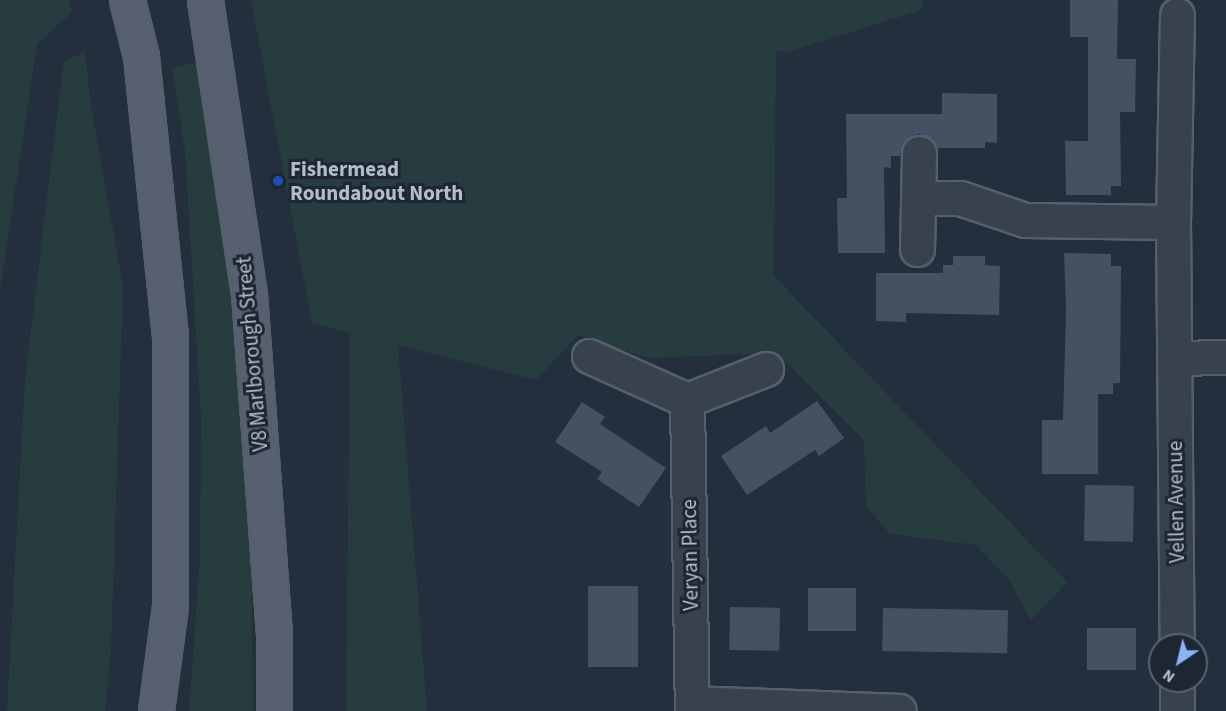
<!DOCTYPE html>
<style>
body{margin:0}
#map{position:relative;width:1226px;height:711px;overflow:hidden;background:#242f3e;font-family:"Source Sans 3",sans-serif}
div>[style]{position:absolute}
.green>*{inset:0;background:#263c3f}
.building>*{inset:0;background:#455162;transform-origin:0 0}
.roads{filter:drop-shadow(2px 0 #565f6c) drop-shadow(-2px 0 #565f6c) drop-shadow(0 2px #565f6c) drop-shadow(0 -2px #565f6c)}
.minor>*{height:33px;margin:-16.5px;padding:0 16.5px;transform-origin:16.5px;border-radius:16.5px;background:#38414e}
.major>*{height:33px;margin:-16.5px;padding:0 16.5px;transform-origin:16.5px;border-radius:16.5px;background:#56606e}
.dots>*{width:16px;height:16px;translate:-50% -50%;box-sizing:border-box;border:3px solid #1d2633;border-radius:50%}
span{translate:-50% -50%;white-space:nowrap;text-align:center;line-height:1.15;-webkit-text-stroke:6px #1d2633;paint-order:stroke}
.poi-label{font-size:21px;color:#b4bcc9;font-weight:700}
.left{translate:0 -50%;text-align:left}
.street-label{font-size:21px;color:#b4bcc9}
.north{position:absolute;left:1148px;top:633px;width:60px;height:60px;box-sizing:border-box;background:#1d2633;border:2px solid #59626f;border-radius:50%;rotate:215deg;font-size:16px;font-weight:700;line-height:24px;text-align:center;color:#b4bcc9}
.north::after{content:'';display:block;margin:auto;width:21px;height:27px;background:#8ab4f8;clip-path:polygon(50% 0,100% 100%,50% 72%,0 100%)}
</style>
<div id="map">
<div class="green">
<div style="clip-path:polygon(0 0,69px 0,72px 12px,37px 44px,0 291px)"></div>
<div style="clip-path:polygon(251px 0,924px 0,921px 10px,788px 52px,776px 51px,774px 276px,1067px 582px,1031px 620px,1007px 577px,976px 545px,890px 534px,866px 506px,864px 440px,777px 353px,648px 358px,578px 335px,536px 380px,398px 345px,427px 711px,346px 711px,350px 333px,312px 323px)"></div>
<div style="clip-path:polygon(85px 52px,91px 106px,123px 287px,111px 650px,105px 711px,7px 711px,25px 378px,64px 61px)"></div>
<div style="clip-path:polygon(200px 61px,230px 284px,251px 556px,253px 711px,189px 711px,200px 556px,201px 418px,185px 151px,172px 68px)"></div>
</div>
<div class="building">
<div style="clip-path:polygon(1070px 0,1118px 0,1117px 59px,1136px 59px,1135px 112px,1120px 112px,1121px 186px,1111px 186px,1111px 195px,1066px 195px,1065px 141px,1088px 141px,1088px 37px,1070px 37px)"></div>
<div style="clip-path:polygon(942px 93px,997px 94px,997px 143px,985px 142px,985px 148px,936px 148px,928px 137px,919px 134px,909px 137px,903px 144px,900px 156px,891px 156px,891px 168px,884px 167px,885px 253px,838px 253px,837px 198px,847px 198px,846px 114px,942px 114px)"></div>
<div style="clip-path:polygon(1064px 253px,1111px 254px,1111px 266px,1121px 266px,1120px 383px,1113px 383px,1113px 394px,1098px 394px,1098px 474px,1042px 474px,1042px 420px,1063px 420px,1066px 310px)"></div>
<div style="clip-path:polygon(953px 256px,985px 256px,985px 265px,1000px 266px,999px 315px,906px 313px,906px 322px,876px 321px,876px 273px,943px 273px,943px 265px,953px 265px)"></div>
<div style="clip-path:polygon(817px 401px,844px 438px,819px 456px,815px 450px,747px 495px,721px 456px,766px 426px,770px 433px)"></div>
<div style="clip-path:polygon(582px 402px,605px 417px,600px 424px,666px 468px,639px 507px,597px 479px,602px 472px,555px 442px)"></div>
<div style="left:1085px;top:485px;width:49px;height:56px;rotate:1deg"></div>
<div style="left:588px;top:586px;width:50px;height:81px"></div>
<div style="left:808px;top:588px;width:48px;height:43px"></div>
<div style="left:730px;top:607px;width:50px;height:43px;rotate:1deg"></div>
<div style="left:883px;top:608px;width:125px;height:43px;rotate:1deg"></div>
<div style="left:1087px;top:628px;width:49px;height:42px"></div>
</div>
<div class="roads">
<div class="minor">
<div style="left:1177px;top:15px;width:207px;rotate:91.1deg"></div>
<div style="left:1173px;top:222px;width:423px;rotate:89.5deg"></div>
<div style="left:919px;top:198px;width:41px"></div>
<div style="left:960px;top:198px;width:69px;rotate:18.7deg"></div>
<div style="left:1025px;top:220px;width:148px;rotate:0.8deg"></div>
<div style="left:917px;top:249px;width:96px;rotate:-88.8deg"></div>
<div style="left:589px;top:356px;width:107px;rotate:24.2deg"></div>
<div style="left:687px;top:400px;width:85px;rotate:-21.4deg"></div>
<div style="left:1174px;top:358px;width:52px;rotate:-1.1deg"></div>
<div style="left:687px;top:400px;width:311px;rotate:89.1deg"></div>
<div style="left:1177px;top:681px;width:30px;rotate:90deg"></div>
<div style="left:692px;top:703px;width:207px;rotate:2.2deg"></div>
</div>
<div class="major">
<div style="left:127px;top:0;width:58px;rotate:76deg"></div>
<div style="left:141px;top:56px;width:281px;rotate:84.1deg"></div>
<div style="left:170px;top:336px;width:270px;rotate:90deg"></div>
<div style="left:170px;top:606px;width:106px;rotate:97.6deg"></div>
<div style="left:205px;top:0;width:297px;rotate:81.5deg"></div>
<div style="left:249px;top:294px;width:343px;rotate:85.8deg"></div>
<div style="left:274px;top:636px;width:75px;rotate:90deg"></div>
</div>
</div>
<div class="dots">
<div style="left:278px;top:181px;background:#1a4fb4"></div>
</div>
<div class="poi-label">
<span class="left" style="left:290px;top:181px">Fishermead<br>Roundabout North</span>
</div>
<div class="street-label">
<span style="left:252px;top:354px;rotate:-95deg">V8 Marlborough Street</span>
<span style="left:1176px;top:502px;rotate:-91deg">Vellen Avenue</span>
<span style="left:690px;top:555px;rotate:-91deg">Veryan Place</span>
</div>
<div class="north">N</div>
</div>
